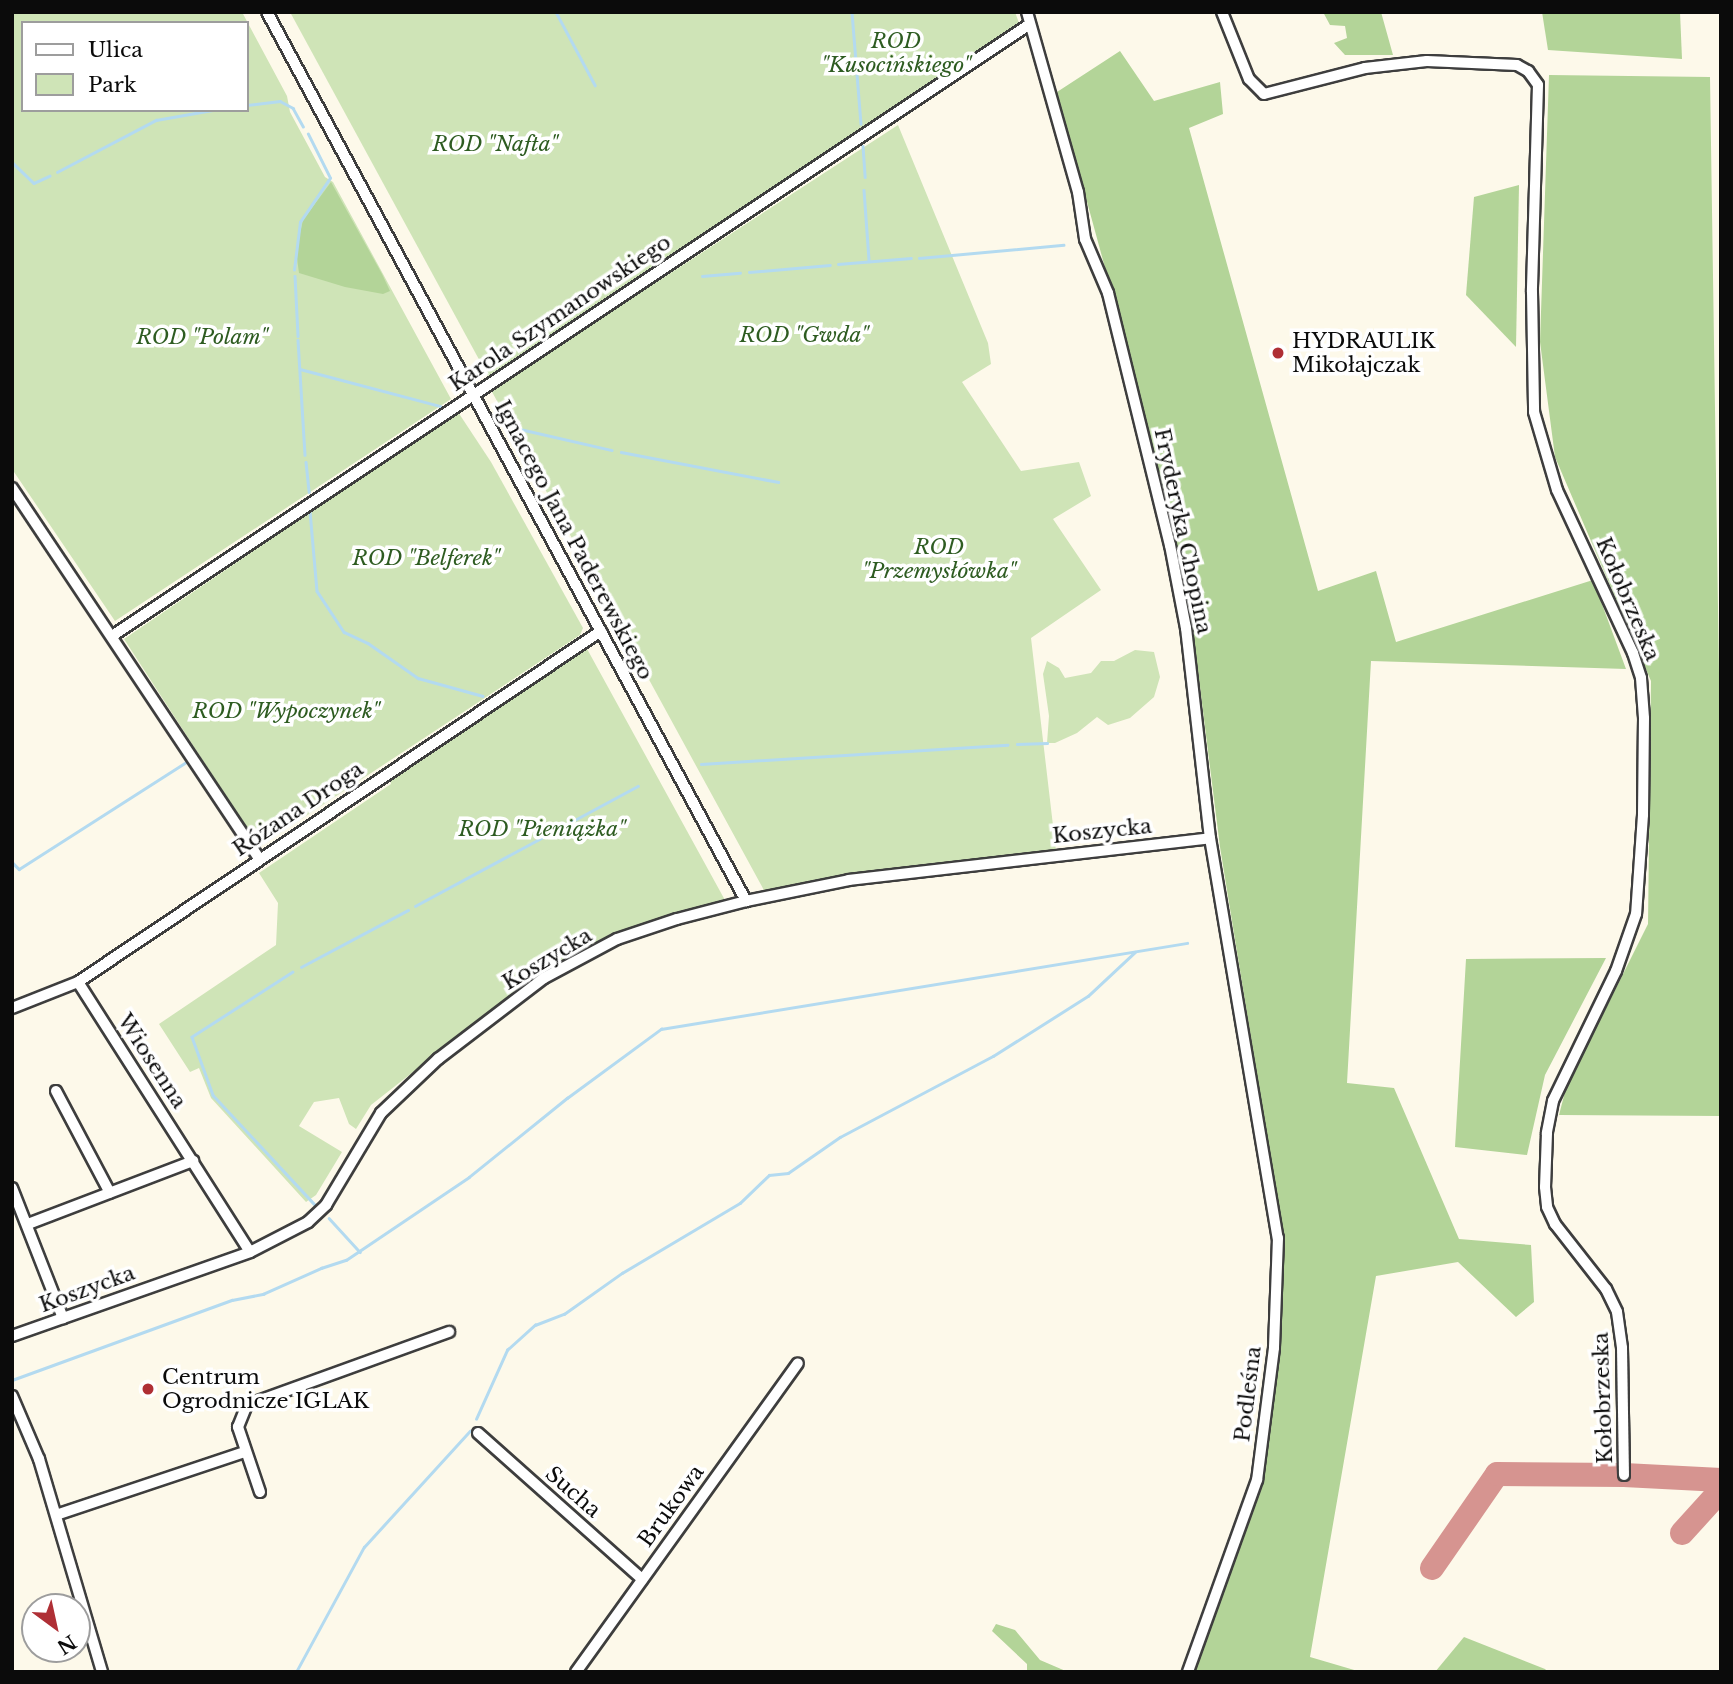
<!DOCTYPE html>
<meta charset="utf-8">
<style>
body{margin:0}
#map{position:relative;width:1733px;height:1684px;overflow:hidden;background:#fdf9ea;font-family:"Libre Baskerville",serif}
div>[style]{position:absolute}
.green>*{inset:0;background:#cfe4b7}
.forest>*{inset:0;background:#b3d498}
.stream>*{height:2.5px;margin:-1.25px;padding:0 1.25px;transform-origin:1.25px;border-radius:1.25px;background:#b3daf0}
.taxiway>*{height:24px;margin:-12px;padding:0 12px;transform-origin:12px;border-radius:12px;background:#d69490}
.roads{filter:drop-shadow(2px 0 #3e3e3e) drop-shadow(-2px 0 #3e3e3e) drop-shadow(0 2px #3e3e3e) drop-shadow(0 -2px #3e3e3e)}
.minor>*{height:10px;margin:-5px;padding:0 5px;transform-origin:5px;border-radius:5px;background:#fff}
.dots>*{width:19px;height:19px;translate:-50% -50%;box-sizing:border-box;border:4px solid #fff;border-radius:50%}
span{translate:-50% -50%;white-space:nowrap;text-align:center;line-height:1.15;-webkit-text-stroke:7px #fff;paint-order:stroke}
.park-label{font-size:21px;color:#2e5c21;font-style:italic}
.street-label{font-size:21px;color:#0b0b0b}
.poi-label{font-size:21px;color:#0b0b0b}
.left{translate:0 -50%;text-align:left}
.frame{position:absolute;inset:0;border:14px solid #0b0b0b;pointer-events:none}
.legend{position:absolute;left:21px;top:21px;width:228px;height:91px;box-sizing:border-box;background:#fff;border:2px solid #9d9d9d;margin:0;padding:9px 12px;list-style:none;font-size:21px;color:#0b0b0b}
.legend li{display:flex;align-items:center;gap:14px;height:35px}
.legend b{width:35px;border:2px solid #9d9d9d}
.north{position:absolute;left:21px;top:1593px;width:70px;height:70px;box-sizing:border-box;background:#fff;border:2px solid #9d9d9d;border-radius:50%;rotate:147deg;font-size:19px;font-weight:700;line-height:28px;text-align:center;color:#0b0b0b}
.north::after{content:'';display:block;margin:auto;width:24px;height:32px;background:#af2f35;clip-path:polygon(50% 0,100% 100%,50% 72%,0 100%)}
</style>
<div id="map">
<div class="green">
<div style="clip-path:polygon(evenodd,12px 12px,242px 12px,287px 96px,290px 112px,325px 177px,333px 182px,451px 399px,115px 621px,12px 469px,12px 12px,23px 23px,247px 23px,247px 110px,23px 110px,23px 23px)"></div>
<div style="clip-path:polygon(290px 12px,1015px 12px,1019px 23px,488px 376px)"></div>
<div style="clip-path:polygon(898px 125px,988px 343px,991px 364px,962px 382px,1021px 471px,1079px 462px,1091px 496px,1053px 519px,1101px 590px,1031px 638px,1056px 851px,837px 878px,766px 894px,491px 390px)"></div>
<div style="clip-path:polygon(458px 412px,491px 462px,583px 628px,580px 635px,259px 847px,124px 639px)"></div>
<div style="clip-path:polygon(586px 647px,726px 902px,664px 916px,619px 934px,525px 984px,371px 1105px,356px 1129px,349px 1124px,339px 1098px,314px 1102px,299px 1126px,342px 1152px,316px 1195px,306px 1202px,211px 1098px,199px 1068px,190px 1072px,159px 1024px,276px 945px,278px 903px,259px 873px,391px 784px,390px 777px)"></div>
<div style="clip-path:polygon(1135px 650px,1154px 652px,1160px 677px,1154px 697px,1130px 718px,1108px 725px,1097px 717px,1077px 733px,1055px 743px,1047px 743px,1049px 716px,1043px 674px,1047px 661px,1059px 668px,1065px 678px,1091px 673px,1101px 661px,1114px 661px)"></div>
</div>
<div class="forest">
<div style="clip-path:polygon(1323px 12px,1381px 12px,1393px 55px,1345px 55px,1334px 43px,1347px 38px,1345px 26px,1330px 25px)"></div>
<div style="clip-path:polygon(1542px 12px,1680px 12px,1682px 59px,1548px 50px)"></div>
<div style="clip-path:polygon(1120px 51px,1154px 101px,1220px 82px,1223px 114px,1189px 128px,1318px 591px,1376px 571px,1396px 642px,1593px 580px,1626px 669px,1371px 661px,1347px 1083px,1394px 1088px,1459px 1239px,1531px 1245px,1534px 1302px,1516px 1317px,1458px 1262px,1376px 1276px,1310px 1657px,1361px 1672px,1190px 1672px,1237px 1555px,1263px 1467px,1284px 1241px,1220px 847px,1194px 639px,1139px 392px,1057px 92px)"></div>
<div style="clip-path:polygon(1549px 75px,1710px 77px,1721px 806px,1721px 1116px,1559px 1115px,1566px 1088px,1648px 924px,1651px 681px,1555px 457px,1540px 342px)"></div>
<div style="clip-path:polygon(331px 182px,382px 274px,390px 291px,383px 294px,345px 287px,299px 273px,296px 251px,303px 220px)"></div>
<div style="clip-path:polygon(1519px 185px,1516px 347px,1466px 295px,1474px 197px)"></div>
<div style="clip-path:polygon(1606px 958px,1545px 1075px,1527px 1155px,1455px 1147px,1466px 959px)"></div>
<div style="clip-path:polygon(996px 1624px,1015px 1630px,1040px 1660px,1068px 1672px,1027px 1672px,1027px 1664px,992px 1631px)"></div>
<div style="clip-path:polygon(1464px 1637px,1545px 1669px,1548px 1672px,1435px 1672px)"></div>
</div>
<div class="stream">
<div style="left:556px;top:12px;width:83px;rotate:61.9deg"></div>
<div style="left:852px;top:12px;width:112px;rotate:85.4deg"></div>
<div style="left:247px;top:105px;width:33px;rotate:-7deg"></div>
<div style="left:280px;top:101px;width:15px;rotate:28deg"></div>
<div style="left:293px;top:108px;width:21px;rotate:61deg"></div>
<div style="left:863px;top:146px;width:31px;rotate:86deg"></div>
<div style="left:12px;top:162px;width:30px;rotate:44deg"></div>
<div style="left:34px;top:183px;width:17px;rotate:-25deg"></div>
<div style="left:57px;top:172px;width:112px;rotate:-27.7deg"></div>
<div style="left:156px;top:120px;width:57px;rotate:-10.1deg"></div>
<div style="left:864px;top:190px;width:70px;rotate:85.9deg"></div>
<div style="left:919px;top:258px;width:145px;rotate:-5.2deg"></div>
<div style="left:838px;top:264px;width:73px;rotate:-4.7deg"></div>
<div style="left:294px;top:270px;width:48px;rotate:-82.9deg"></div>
<div style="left:300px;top:222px;width:53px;rotate:-55.7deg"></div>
<div style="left:330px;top:178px;width:49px;rotate:-116.6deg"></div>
<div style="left:749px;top:272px;width:81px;rotate:-4.9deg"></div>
<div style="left:295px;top:276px;width:60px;rotate:87.1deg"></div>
<div style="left:702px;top:276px;width:38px;rotate:-5deg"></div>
<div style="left:298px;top:340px;width:115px;rotate:86.5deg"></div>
<div style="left:300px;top:369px;width:145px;rotate:14.8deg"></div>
<div style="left:520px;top:429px;width:94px;rotate:12.9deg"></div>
<div style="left:621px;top:452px;width:160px;rotate:10.8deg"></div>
<div style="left:306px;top:462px;width:30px;rotate:84deg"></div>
<div style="left:310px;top:511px;width:80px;rotate:85deg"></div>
<div style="left:317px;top:591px;width:49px;rotate:56.6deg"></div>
<div style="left:344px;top:632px;width:26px;rotate:25deg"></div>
<div style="left:368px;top:643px;width:61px;rotate:35deg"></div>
<div style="left:418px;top:678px;width:67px;rotate:15.5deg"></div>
<div style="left:1017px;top:744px;width:30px;rotate:-2deg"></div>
<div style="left:701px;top:764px;width:307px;rotate:-3.6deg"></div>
<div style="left:12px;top:862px;width:10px;rotate:45deg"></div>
<div style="left:19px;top:869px;width:198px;rotate:-32.6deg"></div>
<div style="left:415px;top:906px;width:253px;rotate:-28.3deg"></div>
<div style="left:301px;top:967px;width:121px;rotate:-28deg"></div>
<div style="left:293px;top:972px;width:120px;rotate:147.2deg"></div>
<div style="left:192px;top:1037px;width:62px;rotate:70.1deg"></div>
<div style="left:213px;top:1095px;width:153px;rotate:47.1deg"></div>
<div style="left:329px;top:1218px;width:46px;rotate:47.6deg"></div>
<div style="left:12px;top:1380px;width:234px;rotate:-20deg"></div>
<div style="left:232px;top:1300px;width:32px;rotate:-11deg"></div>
<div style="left:263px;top:1294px;width:64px;rotate:-24.1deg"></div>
<div style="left:321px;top:1268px;width:26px;rotate:-18deg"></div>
<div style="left:346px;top:1260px;width:148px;rotate:-34deg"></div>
<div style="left:469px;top:1177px;width:126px;rotate:-38.9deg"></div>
<div style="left:567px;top:1098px;width:117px;rotate:-36.3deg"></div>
<div style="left:661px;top:1029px;width:533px;rotate:-9.29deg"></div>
<div style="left:476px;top:1419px;width:76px;rotate:-65.8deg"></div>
<div style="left:507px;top:1350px;width:38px;rotate:-42deg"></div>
<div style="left:535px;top:1325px;width:31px;rotate:-21deg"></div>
<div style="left:564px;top:1314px;width:71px;rotate:-35.3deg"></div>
<div style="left:622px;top:1273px;width:137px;rotate:-30.7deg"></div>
<div style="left:740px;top:1203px;width:40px;rotate:-44deg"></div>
<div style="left:769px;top:1175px;width:19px;rotate:-6deg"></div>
<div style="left:788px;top:1173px;width:63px;rotate:-34.7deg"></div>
<div style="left:840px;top:1137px;width:173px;rotate:-27.9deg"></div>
<div style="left:993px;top:1056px;width:112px;rotate:-32.3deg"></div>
<div style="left:1088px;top:996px;width:64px;rotate:-43.1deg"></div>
<div style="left:296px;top:1672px;width:142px;rotate:-61.5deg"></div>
<div style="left:364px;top:1547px;width:157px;rotate:-47.6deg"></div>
</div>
<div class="taxiway">
<div style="left:1682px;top:1533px;width:58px;rotate:-47.8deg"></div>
<div style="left:1432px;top:1568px;width:114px;rotate:-55.3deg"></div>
<div style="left:1497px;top:1474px;width:127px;rotate:0.5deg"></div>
<div style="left:1624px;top:1475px;width:97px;rotate:3deg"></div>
</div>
<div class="roads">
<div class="minor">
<div style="left:267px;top:12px;width:1010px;rotate:61.68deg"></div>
<div style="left:1027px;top:12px;width:187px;rotate:74.2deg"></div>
<div style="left:1078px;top:192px;width:48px;rotate:81.5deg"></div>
<div style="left:1085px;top:239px;width:59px;rotate:66.9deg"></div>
<div style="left:1108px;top:293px;width:260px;rotate:76.2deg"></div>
<div style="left:1170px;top:545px;width:85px;rotate:79.1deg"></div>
<div style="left:1186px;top:628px;width:211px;rotate:83.5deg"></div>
<div style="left:1210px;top:838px;width:406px;rotate:80.4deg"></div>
<div style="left:1278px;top:1238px;width:110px;rotate:92.1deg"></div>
<div style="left:1274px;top:1348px;width:133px;rotate:97.3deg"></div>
<div style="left:1257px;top:1480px;width:204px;rotate:109.8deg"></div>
<div style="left:1222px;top:12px;width:72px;rotate:68.1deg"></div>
<div style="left:1249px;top:79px;width:21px;rotate:45deg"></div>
<div style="left:1264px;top:94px;width:104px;rotate:-14.4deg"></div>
<div style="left:1365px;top:68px;width:62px;rotate:-6.4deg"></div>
<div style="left:1427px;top:61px;width:90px;rotate:2.5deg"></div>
<div style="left:1517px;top:65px;width:13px;rotate:29deg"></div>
<div style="left:1528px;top:71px;width:17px;rotate:54deg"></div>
<div style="left:1538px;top:85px;width:207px;rotate:91.7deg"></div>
<div style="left:1532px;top:292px;width:120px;rotate:89deg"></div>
<div style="left:1534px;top:412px;width:81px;rotate:73.6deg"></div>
<div style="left:1557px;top:490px;width:180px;rotate:65deg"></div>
<div style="left:1633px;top:653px;width:26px;rotate:72deg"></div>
<div style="left:1641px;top:678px;width:40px;rotate:85.7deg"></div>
<div style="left:1644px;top:718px;width:97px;rotate:90.6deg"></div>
<div style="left:1643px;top:815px;width:99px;rotate:94deg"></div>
<div style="left:1636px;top:914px;width:60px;rotate:109.3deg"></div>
<div style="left:1616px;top:971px;width:144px;rotate:115.9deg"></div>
<div style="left:1553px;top:1101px;width:33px;rotate:101deg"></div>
<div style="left:1547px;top:1133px;width:54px;rotate:92.1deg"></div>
<div style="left:1545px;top:1187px;width:20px;rotate:84deg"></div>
<div style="left:1547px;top:1207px;width:19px;rotate:65deg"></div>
<div style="left:1555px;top:1224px;width:83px;rotate:51.9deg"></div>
<div style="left:1606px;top:1289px;width:25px;rotate:64deg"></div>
<div style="left:1617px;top:1312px;width:36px;rotate:82deg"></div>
<div style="left:1622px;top:1348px;width:127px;rotate:89.1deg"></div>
<div style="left:12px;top:488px;width:445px;rotate:56.3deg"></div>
<div style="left:112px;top:636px;width:1103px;rotate:-33.69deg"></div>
<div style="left:78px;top:982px;width:320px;rotate:57.5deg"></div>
<div style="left:12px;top:1008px;width:71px;rotate:-21.5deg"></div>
<div style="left:78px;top:982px;width:630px;rotate:-33.87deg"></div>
<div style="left:56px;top:1091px;width:115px;rotate:62.1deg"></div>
<div style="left:12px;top:1188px;width:140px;rotate:68.6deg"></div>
<div style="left:28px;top:1224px;width:177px;rotate:-20.9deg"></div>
<div style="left:12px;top:1336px;width:252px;rotate:-19.4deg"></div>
<div style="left:250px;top:1252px;width:65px;rotate:-27.3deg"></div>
<div style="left:308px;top:1222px;width:25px;rotate:-43deg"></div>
<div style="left:326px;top:1205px;width:107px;rotate:-59.1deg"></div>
<div style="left:381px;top:1113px;width:79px;rotate:-43.5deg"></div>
<div style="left:438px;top:1059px;width:133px;rotate:-37.4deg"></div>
<div style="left:544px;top:978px;width:83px;rotate:-28.1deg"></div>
<div style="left:617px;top:939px;width:63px;rotate:-18.4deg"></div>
<div style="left:677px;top:919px;width:71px;rotate:-14.6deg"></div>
<div style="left:746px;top:901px;width:105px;rotate:-11.5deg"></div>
<div style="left:849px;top:880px;width:363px;rotate:-6.6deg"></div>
<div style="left:12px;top:1396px;width:69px;rotate:66.8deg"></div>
<div style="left:39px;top:1459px;width:222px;rotate:73.5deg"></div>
<div style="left:478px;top:1433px;width:220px;rotate:41.7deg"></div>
<div style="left:260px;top:1492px;width:69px;rotate:-108.7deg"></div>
<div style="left:238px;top:1427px;width:24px;rotate:-68deg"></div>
<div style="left:247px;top:1405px;width:215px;rotate:-19.9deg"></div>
<div style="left:56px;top:1515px;width:198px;rotate:-18.5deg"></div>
<div style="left:576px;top:1672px;width:380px;rotate:-54.3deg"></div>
</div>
</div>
<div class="dots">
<div style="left:1278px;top:353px;background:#af2f35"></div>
<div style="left:148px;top:1389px;background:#af2f35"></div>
</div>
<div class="park-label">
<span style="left:896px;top:53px">ROD<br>"Kusocińskiego"</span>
<span style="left:495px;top:144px">ROD "Nafta"</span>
<span style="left:804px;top:335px">ROD "Gwda"</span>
<span style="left:202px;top:337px">ROD "Polam"</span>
<span style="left:939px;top:559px">ROD<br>"Przemysłówka"</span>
<span style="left:426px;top:558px">ROD "Belferek"</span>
<span style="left:286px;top:711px">ROD "Wypoczynek"</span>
<span style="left:542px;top:829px">ROD "Pieniążka"</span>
</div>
<div class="street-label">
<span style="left:560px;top:313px;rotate:-34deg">Karola Szymanowskiego</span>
<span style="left:1183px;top:531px;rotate:78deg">Fryderyka Chopina</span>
<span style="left:574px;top:540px;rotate:62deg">Ignacego Jana Paderewskiego</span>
<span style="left:1628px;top:599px;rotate:67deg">Kołobrzeska</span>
<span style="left:298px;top:809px;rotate:-34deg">Różana Droga</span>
<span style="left:1102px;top:831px;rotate:-6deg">Koszycka</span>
<span style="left:547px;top:959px;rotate:-31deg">Koszycka</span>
<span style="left:152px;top:1061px;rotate:57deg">Wiosenna</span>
<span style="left:87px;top:1289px;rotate:-20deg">Koszycka</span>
<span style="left:1248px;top:1394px;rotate:-83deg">Podleśna</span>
<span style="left:1603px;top:1398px;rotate:-92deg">Kołobrzeska</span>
<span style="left:573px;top:1492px;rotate:41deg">Sucha</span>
<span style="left:671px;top:1506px;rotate:-54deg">Brukowa</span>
</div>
<div class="poi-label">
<span class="left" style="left:1292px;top:353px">HYDRAULIK<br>Mikołajczak</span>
<span class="left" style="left:162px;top:1389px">Centrum<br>Ogrodnicze IGLAK</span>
</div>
<div class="frame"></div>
<ul class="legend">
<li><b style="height:9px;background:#fff"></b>Ulica</li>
<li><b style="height:19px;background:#cfe4b7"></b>Park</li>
</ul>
<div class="north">N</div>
</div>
